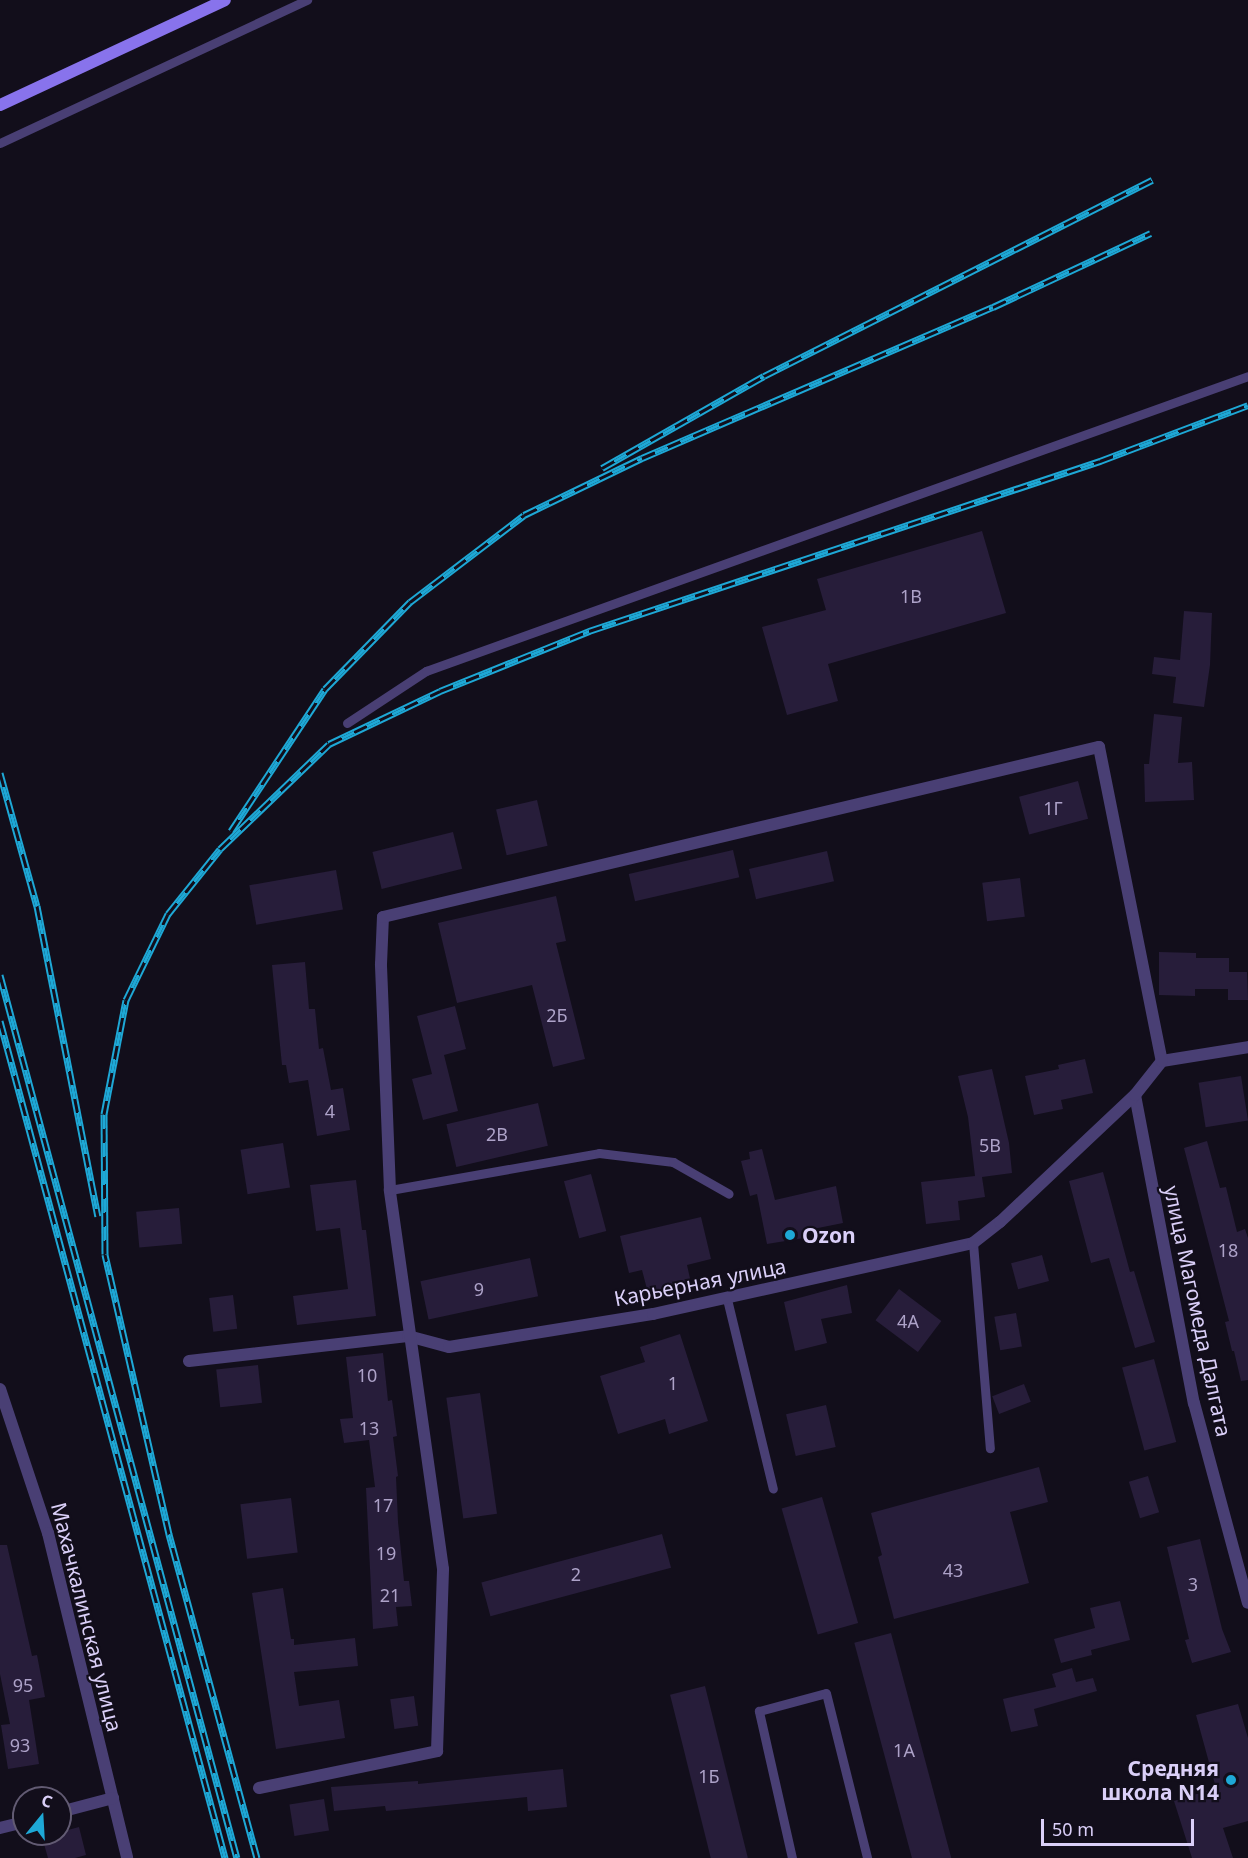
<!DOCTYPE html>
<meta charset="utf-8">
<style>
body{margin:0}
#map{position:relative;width:1248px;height:1858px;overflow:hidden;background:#120e1b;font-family:"Noto Sans",sans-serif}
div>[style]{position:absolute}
.building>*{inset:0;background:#271d3a;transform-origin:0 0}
.service>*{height:9px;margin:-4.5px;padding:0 4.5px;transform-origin:4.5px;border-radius:4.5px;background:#493f74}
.minor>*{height:12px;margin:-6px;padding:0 6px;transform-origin:6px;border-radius:6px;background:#493f74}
.secondary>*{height:12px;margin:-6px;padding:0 6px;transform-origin:6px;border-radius:6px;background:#8873ec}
.rail>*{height:7px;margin-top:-3.5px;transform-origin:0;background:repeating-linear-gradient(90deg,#120e1b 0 14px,#1ea8d6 0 28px);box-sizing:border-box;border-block:2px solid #1ea8d6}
.dots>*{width:16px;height:16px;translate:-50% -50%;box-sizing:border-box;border:3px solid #120e1b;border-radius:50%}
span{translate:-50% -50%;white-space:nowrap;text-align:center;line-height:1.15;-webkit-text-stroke:4.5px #120e1b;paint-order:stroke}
.number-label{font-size:18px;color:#ada2c8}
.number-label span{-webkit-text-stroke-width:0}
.poi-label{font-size:21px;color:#dacff8;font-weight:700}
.left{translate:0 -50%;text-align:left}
.right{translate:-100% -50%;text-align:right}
.street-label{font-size:21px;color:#dacff8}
.north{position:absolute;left:12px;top:1786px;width:60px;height:60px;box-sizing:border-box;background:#120e1b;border:2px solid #625b73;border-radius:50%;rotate:18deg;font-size:16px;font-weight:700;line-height:24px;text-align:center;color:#dacff8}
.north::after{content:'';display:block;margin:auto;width:21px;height:27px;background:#1ea8d6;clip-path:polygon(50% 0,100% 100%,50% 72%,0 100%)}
.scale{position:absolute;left:1041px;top:1819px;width:153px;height:27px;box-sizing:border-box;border:3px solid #dacff8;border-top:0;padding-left:8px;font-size:18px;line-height:21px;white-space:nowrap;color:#dacff8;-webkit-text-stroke:4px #120e1b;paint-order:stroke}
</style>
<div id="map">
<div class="building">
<div style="clip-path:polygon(982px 531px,1006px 613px,828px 664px,838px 701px,787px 715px,762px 627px,826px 610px,817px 579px)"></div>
<div style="clip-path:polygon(1184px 611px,1212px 613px,1210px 665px,1204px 707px,1173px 703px,1176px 677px,1152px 674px,1154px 657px,1180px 660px)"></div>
<div style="clip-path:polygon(1154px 714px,1182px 717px,1178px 763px,1192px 762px,1194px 800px,1145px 802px,1144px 764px,1149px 764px)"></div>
<div style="left:1078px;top:781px;width:39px;height:61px;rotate:75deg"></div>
<div style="left:537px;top:800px;width:47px;height:42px;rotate:77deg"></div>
<div style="left:453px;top:832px;width:38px;height:83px;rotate:76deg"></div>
<div style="left:733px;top:850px;width:28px;height:107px;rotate:77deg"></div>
<div style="left:827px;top:851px;width:31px;height:80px;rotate:77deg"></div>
<div style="left:336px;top:870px;width:40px;height:88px;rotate:80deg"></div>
<div style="left:1020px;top:878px;width:39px;height:38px;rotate:83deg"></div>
<div style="clip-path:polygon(556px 896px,566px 941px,556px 943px,585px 1059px,553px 1067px,532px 985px,457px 1003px,438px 923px)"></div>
<div style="clip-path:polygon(1159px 952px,1196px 953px,1196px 958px,1229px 958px,1229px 972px,1247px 972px,1248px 1000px,1228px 1000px,1228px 989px,1195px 989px,1195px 996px,1159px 995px)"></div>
<div style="clip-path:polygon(305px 962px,309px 1009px,315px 1009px,319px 1049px,323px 1048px,331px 1090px,343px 1088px,350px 1130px,317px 1136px,308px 1080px,289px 1083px,286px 1065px,282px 1065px,272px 965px)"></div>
<div style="clip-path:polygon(455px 1006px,466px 1049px,444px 1055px,458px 1111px,423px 1120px,412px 1079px,432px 1074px,417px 1016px)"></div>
<div style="clip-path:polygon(1085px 1059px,1093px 1093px,1061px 1100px,1063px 1109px,1034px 1115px,1025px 1076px,1059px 1069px,1058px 1065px)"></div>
<div style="clip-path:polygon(992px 1069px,1009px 1143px,1012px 1173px,982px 1177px,985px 1197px,958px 1201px,960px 1220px,926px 1224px,921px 1182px,975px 1176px,968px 1117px,958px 1076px)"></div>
<div style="left:1241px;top:1076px;width:45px;height:43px;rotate:81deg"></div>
<div style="left:538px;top:1103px;width:44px;height:94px;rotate:77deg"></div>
<div style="clip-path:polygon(1207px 1141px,1220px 1188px,1226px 1187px,1237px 1232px,1245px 1229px,1248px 1238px,1248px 1380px,1241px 1381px,1234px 1351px,1232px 1351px,1225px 1322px,1229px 1321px,1184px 1148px)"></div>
<div style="left:283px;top:1143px;width:45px;height:43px;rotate:81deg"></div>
<div style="clip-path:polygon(762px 1149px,775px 1200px,836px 1186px,843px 1223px,803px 1231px,804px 1238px,767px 1244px,757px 1194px,750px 1196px,741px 1161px,750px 1159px,749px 1152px)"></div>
<div style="clip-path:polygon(1103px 1172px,1130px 1272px,1134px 1271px,1155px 1342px,1135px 1348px,1109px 1258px,1091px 1263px,1069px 1181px)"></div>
<div style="left:591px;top:1174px;width:59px;height:28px;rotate:75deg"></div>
<div style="clip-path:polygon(356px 1180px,362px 1230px,366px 1230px,376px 1316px,297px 1325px,293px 1296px,348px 1289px,340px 1228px,316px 1231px,310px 1185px)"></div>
<div style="left:179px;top:1208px;width:36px;height:43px;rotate:85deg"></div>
<div style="clip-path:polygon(701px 1217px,711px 1259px,687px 1265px,691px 1283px,648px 1293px,642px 1270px,629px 1273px,620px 1236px)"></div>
<div style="left:1042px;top:1255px;width:27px;height:32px;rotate:75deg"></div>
<div style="left:530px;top:1258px;width:39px;height:112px;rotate:78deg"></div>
<div style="clip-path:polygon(847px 1285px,852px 1313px,821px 1319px,827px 1343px,795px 1351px,784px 1302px)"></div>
<div style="left:899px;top:1289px;width:53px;height:39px;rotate:37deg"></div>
<div style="left:233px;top:1295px;width:34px;height:24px;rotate:83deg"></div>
<div style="left:1016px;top:1313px;width:34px;height:22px;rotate:80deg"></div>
<div style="clip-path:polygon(680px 1334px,708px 1421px,669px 1434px,665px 1419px,618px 1434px,600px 1376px,645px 1362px,640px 1347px)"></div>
<div style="clip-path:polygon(383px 1353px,388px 1401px,392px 1400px,397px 1436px,393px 1437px,398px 1476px,396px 1477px,398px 1522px,404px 1581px,409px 1581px,412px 1606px,396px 1607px,398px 1626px,373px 1629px,366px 1488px,375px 1487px,369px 1440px,344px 1443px,340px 1419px,353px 1418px,346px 1357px)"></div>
<div style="left:1154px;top:1359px;width:86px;height:33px;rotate:75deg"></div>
<div style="left:258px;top:1365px;width:38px;height:42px;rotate:84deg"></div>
<div style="left:1024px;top:1384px;width:19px;height:34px;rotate:69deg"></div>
<div style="left:480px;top:1393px;width:122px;height:34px;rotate:82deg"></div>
<div style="left:826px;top:1405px;width:43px;height:41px;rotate:77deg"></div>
<div style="clip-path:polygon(1039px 1467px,1048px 1502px,1010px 1512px,1029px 1583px,894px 1619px,878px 1557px,882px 1555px,871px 1513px)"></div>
<div style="left:1148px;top:1476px;width:38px;height:20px;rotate:73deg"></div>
<div style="left:822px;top:1497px;width:131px;height:42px;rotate:74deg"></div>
<div style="left:291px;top:1498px;width:55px;height:51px;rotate:83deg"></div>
<div style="left:662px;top:1534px;width:35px;height:187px;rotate:75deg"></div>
<div style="clip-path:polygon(1200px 1539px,1222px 1629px,1231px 1652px,1192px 1663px,1185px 1640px,1189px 1639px,1167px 1547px)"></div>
<div style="clip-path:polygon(0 1545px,7px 1545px,32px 1656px,37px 1655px,45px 1697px,29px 1700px,39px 1764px,8px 1769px,1px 1725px,10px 1724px,0 1674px)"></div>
<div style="clip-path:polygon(283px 1588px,291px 1639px,294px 1639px,294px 1645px,355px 1638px,358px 1666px,294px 1672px,299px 1706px,339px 1700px,345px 1738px,276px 1749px,252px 1593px)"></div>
<div style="clip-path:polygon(1120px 1601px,1130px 1640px,1091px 1650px,1092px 1655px,1061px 1663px,1054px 1639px,1095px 1628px,1090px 1608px)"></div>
<div style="left:891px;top:1633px;width:233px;height:38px;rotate:75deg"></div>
<div style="clip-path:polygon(1072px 1668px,1076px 1682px,1093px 1678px,1097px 1691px,1034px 1709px,1038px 1726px,1011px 1732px,1003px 1699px,1056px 1687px,1052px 1674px)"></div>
<div style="left:705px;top:1686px;width:177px;height:36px;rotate:76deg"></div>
<div style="left:414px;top:1696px;width:30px;height:24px;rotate:82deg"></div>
<div style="clip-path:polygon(1238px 1704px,1248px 1738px,1248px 1821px,1223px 1828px,1233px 1858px,1192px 1858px,1174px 1801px,1216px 1788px,1196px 1715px)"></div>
<div style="clip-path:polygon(563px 1769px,567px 1807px,528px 1811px,527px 1797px,386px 1811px,385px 1806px,334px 1811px,331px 1787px,418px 1781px,418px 1784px)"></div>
<div style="left:324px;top:1799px;width:32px;height:35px;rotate:81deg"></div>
<div style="clip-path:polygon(79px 1827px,86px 1855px,75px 1858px,48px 1858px,42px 1837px)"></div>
</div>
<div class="service">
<div style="left:0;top:143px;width:339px;rotate:-25deg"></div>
<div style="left:347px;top:723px;width:95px;rotate:-33.4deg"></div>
<div style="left:426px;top:671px;width:873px;rotate:-19.74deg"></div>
<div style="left:390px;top:1190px;width:212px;rotate:-10deg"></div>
<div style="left:599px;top:1153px;width:75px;rotate:6.9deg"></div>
<div style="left:673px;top:1162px;width:64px;rotate:29.7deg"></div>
<div style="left:973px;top:1243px;width:206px;rotate:85.3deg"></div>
<div style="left:727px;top:1299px;width:195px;rotate:76.4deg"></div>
<div style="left:792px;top:1858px;width:151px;rotate:-102.7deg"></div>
<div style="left:759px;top:1711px;width:69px;rotate:-15deg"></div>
<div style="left:826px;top:1693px;width:170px;rotate:76deg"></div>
</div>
<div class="minor">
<div style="left:1135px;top:1095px;width:314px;rotate:79.2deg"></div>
<div style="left:1194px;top:1403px;width:207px;rotate:74.9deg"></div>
<div style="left:189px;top:1361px;width:220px;rotate:-6.5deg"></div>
<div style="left:408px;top:1336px;width:42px;rotate:15deg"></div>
<div style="left:449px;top:1347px;width:207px;rotate:-9.2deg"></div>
<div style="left:653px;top:1314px;width:328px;rotate:-12.5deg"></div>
<div style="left:973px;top:1243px;width:34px;rotate:-38deg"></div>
<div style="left:1000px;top:1222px;width:185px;rotate:-43.3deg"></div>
<div style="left:1135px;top:1095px;width:43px;rotate:-51.5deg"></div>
<div style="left:1162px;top:1061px;width:87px;rotate:-9.2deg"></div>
<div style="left:0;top:1389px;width:152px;rotate:71.6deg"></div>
<div style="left:48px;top:1533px;width:334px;rotate:76.3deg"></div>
<div style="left:259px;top:1788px;width:182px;rotate:-11.7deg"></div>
<div style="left:437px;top:1751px;width:182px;rotate:-88.1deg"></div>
<div style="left:443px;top:1569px;width:383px;rotate:-98deg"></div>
<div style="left:390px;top:1190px;width:226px;rotate:-92.3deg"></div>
<div style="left:381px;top:964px;width:47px;rotate:-87.6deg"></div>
<div style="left:383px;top:917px;width:736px;rotate:-13.36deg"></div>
<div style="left:1099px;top:747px;width:320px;rotate:78.7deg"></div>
<div style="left:60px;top:1812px;width:55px;rotate:-14.8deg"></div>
<div style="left:0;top:1828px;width:25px;rotate:-14deg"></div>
</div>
<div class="secondary">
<div style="left:0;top:105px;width:248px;rotate:-25deg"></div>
</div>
<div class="rail">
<div style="left:602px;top:468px;width:186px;rotate:-29.6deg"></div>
<div style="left:764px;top:376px;width:435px;rotate:-26.8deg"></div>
<div style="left:0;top:773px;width:138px;rotate:74.5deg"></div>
<div style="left:37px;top:906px;width:316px;rotate:78.9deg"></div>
<div style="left:231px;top:831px;width:170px;rotate:-56.5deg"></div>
<div style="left:325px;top:689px;width:122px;rotate:-45.7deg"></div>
<div style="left:410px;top:602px;width:143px;rotate:-37.3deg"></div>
<div style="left:524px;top:515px;width:131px;rotate:-25.8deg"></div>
<div style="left:642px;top:458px;width:382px;rotate:-23.3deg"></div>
<div style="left:993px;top:307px;width:174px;rotate:-25.1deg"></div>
<div style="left:0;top:975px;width:914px;rotate:74.98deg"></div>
<div style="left:0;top:1021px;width:867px;rotate:74.95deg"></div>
<div style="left:257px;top:1858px;width:336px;rotate:-105.2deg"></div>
<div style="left:169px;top:1534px;width:287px;rotate:-102.9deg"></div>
<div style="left:105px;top:1254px;width:140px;rotate:-90.4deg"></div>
<div style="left:104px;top:1114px;width:116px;rotate:-79.1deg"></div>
<div style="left:126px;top:1000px;width:96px;rotate:-64deg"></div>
<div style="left:168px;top:914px;width:83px;rotate:-51.3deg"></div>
<div style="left:220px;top:849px;width:151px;rotate:-43.9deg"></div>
<div style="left:329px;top:744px;width:123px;rotate:-25.5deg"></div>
<div style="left:440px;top:691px;width:161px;rotate:-21.9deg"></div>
<div style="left:589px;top:631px;width:539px;rotate:-18.4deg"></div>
<div style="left:1100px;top:461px;width:158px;rotate:-20.7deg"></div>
</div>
<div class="dots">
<div style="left:790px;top:1235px;background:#1ea8d6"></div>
<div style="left:1231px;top:1780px;background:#1ea8d6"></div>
</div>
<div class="number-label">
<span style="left:911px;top:596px">1В</span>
<span style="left:1053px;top:808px">1Г</span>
<span style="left:557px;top:1015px">2Б</span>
<span style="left:330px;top:1111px">4</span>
<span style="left:497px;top:1134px">2В</span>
<span style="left:990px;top:1145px">5В</span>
<span style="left:1228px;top:1250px">18</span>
<span style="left:479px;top:1289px">9</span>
<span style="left:908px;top:1321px">4А</span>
<span style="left:367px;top:1375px">10</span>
<span style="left:673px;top:1383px">1</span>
<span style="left:369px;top:1428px">13</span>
<span style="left:383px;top:1505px">17</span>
<span style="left:386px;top:1553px">19</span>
<span style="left:953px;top:1570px">43</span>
<span style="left:576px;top:1574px">2</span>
<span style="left:1193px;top:1584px">3</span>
<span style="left:390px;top:1595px">21</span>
<span style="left:23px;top:1685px">95</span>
<span style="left:20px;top:1745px">93</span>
<span style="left:904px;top:1750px">1А</span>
<span style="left:709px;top:1776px">1Б</span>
</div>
<div class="poi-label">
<span class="left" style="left:802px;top:1235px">Ozon</span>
<span class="right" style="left:1219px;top:1780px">Средняя<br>школа N14</span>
</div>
<div class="street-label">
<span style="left:700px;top:1282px;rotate:-11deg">Карьерная улица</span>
<span style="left:1198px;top:1311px;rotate:78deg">улица Магомеда Далгата</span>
<span style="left:87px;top:1617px;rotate:76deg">Махачкалинская улица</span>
</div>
<div class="north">С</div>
<div class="scale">50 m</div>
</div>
